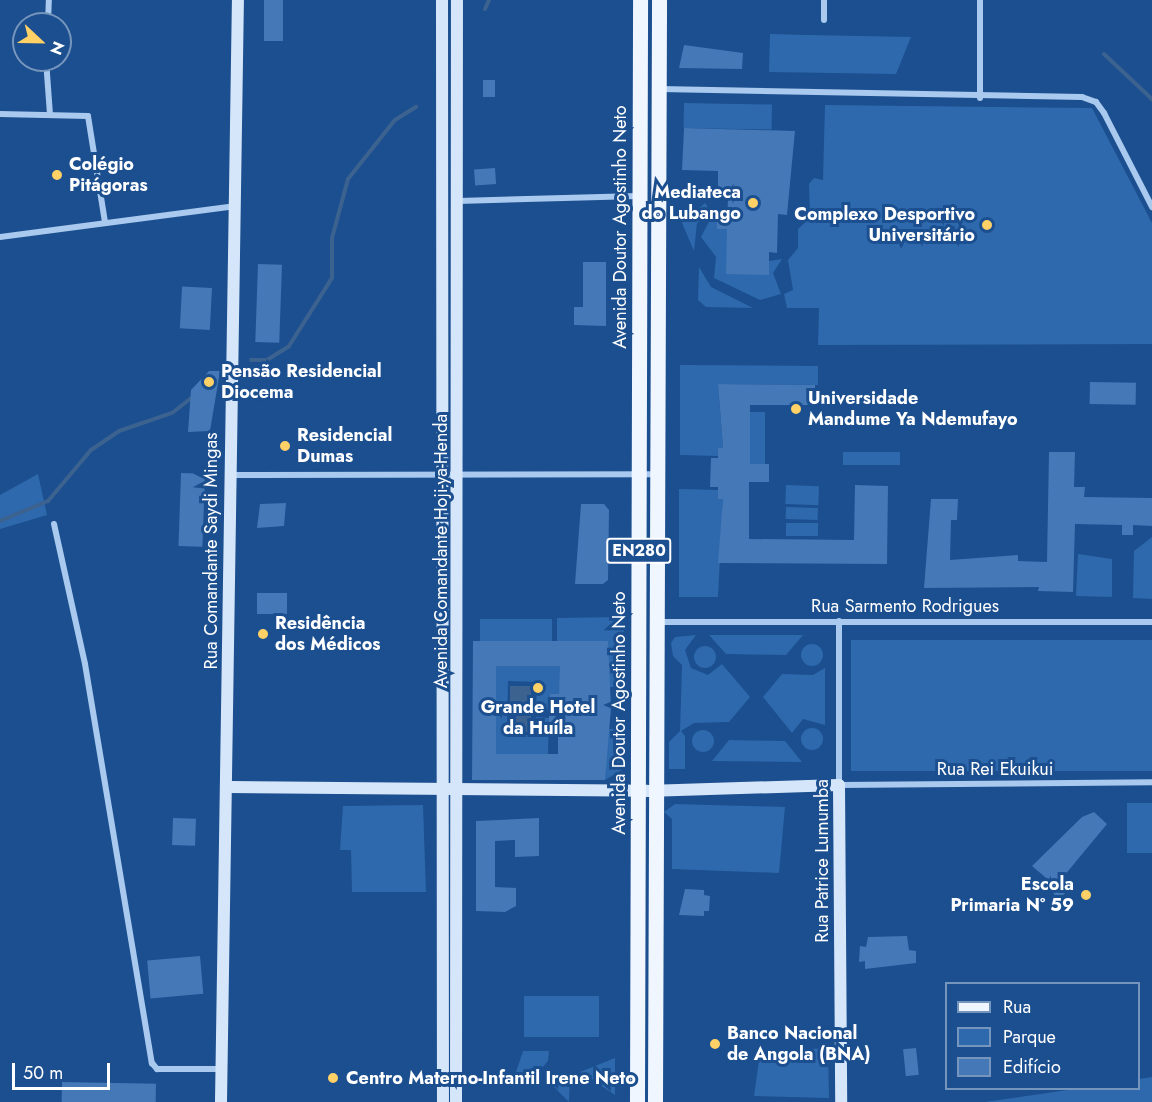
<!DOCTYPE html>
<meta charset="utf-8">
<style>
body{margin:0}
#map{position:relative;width:1152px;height:1102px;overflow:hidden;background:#1b4f8f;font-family:Jost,sans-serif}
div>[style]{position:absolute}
.green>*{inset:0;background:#2e69ad;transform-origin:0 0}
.round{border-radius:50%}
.water>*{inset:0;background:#3c6290;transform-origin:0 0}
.stream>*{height:4px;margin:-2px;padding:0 2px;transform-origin:2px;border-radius:2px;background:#3c6290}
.building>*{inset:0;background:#4478b7;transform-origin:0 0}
.street>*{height:6px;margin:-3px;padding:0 3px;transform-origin:3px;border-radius:3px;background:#a9c9ee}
.secondary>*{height:12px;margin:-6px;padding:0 6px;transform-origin:6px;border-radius:6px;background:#d6e6fa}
.primary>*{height:15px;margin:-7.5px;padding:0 7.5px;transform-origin:7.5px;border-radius:7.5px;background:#f0f6ff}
.dots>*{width:16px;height:16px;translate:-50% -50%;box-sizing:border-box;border:3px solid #1b4f8f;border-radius:50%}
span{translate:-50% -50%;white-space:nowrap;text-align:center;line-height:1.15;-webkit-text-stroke:6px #1b4f8f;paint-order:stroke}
.shield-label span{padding:2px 4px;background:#1b4f8f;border:2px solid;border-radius:4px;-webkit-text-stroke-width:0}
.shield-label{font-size:16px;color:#fff;font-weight:700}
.poi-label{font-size:18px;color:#fff;font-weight:700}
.left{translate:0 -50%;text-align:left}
.right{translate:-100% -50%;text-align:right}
.street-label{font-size:18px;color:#fff}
.legend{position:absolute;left:945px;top:982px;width:195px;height:108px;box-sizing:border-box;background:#1b4f8f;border:2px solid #7695bc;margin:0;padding:8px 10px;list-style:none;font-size:18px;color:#fff}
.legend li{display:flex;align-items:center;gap:12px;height:30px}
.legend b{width:30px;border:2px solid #7695bc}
.north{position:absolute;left:12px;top:12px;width:60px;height:60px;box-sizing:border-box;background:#1b4f8f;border:2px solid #7695bc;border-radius:50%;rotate:112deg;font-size:16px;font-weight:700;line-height:24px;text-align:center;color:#fff}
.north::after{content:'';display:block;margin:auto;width:21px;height:27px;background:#ffd166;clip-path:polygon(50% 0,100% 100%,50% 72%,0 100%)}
.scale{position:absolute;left:12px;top:1063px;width:98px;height:27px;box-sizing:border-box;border:3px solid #fff;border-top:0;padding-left:8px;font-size:18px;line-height:21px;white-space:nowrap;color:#fff;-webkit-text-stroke:4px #1b4f8f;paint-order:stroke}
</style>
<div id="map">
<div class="green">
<div style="clip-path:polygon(770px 34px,808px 35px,911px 37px,896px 74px,769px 72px)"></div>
<div style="left:684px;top:103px;width:88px;height:25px;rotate:1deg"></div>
<div style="clip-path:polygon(825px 105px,1092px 108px,1152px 223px,1152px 344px,818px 345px,819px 308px,787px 308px,784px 294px,793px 290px,788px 260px,798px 248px,798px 229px,810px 218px,809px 184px,814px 178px,823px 180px)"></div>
<div style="clip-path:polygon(705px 203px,711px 212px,697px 223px,694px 251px,682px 223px)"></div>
<div style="clip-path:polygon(715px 210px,724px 212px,727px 219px,717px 219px,717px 229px,727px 229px,769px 274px,769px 261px,782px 259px,773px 273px,781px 294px,760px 300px,714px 278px,716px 257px,701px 237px)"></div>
<div style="clip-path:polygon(699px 267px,711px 287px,753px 308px,706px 307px,698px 300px)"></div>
<div style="clip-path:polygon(680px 365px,818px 366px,818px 385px,718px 384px,723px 448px,718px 448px,718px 456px,680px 455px)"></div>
<div style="left:750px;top:412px;width:15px;height:52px"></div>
<div style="left:843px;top:452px;width:57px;height:13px"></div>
<div style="clip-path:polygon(38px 474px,47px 515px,0 529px,0 495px)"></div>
<div style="left:786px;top:485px;width:33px;height:19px;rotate:2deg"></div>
<div style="clip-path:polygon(679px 489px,718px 490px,718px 499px,723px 499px,718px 597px,679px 597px)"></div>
<div style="left:786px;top:507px;width:32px;height:12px;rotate:2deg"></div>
<div style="left:786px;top:523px;width:32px;height:13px"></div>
<div style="clip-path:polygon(1152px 537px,1152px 599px,1133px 598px,1134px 551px)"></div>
<div style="clip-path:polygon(1078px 554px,1112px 559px,1112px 597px,1076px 596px)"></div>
<div style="clip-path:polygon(624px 617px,623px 687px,607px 687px,608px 641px,557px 641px,557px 618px)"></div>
<div style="left:480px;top:619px;width:72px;height:22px"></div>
<div style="clip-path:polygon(696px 635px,685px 650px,691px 668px,708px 675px,722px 664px,750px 697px,729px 722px,694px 723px,681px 731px,685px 736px,685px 769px,669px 769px,669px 742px,680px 731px,682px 665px,673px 656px,671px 643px,675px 637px)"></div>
<div style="clip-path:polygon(709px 635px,803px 635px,786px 655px,726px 654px)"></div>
<div style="left:851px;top:640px;width:301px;height:131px"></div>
<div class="round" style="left:801px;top:644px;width:22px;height:22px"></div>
<div class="round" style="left:694px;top:646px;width:22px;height:22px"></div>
<div style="clip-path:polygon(496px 666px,563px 666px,559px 694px,550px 694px,549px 711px,536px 710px,537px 682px,508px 681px,507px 735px,535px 735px,536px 717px,549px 718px,548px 754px,496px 754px)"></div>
<div style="clip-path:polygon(825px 668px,825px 725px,803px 719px,792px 733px,763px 697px,782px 674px,813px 675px)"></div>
<div class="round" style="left:801px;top:728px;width:22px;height:22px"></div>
<div style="clip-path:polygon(607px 729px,623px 729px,622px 770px,605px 780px)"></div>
<div class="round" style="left:692px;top:730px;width:22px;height:22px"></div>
<div style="clip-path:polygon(729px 740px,785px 741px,802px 762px,712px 761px)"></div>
<div style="left:1152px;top:803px;width:50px;height:25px;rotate:90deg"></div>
<div style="clip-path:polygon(675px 804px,785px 807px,779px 873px,672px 869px,672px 819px,664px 812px)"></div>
<div style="clip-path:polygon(423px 805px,426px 892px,352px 892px,351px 850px,340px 850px,343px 806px)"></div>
<div style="left:524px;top:996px;width:75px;height:41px"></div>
<div style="clip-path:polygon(828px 1048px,829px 1098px,754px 1096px,759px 1060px,792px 1061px,809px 1049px)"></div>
<div style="clip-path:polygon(523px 1051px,549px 1051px,548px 1061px,541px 1069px,515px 1075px)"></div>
<div style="clip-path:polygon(615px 1058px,615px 1095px,580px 1072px)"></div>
<div style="clip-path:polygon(559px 1073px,570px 1075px,569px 1102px,551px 1084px)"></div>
<div style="clip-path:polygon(1152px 1077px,1152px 1102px,985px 1102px,1075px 1089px,1138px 1088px,1139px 1079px)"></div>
</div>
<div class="water">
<div style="left:510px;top:686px;width:21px;height:46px"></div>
</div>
<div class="stream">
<div style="left:485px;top:9px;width:10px;rotate:-66deg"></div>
<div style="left:1104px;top:54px;width:66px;rotate:43.2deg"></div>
<div style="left:251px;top:360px;width:16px"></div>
<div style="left:267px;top:360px;width:26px;rotate:-32deg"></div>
<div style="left:289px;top:346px;width:80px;rotate:-57.7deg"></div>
<div style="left:332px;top:278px;width:40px;rotate:-90deg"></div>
<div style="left:332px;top:238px;width:61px;rotate:-74.8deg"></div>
<div style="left:348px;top:179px;width:75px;rotate:-51.5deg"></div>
<div style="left:395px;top:120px;width:25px;rotate:-32deg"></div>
<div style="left:0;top:521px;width:52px;rotate:-22.6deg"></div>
<div style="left:48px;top:501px;width:67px;rotate:-49.9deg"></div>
<div style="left:91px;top:450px;width:34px;rotate:-34deg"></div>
<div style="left:119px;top:431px;width:56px;rotate:-18.8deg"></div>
<div style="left:172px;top:413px;width:28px;rotate:-38deg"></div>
</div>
<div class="building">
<div style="left:264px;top:0;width:19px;height:41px"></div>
<div style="clip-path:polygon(684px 45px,743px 53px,742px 69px,679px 68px)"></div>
<div style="left:495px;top:80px;width:17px;height:12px;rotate:90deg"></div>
<div style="clip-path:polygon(684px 128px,795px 131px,787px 215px,778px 214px,777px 253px,769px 252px,769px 275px,726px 274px,727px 229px,717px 229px,717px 219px,727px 219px,728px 199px,718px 198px,718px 171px,682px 170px)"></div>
<div style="left:495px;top:168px;width:16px;height:21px;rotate:86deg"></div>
<div style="clip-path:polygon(583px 262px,606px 262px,606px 326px,574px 325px,574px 307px,583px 307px)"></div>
<div style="left:258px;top:264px;width:24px;height:78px;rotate:2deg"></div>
<div style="left:212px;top:288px;width:42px;height:30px;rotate:93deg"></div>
<div style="clip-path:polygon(209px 371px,220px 371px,210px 431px,188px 432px,191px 390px)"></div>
<div style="left:1090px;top:382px;width:46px;height:22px;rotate:1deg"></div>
<div style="clip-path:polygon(718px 384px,815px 385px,815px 405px,750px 405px,750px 464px,769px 464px,769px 482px,749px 482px,749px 539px,854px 540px,855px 485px,888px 486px,887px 564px,718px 563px,723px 499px,718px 499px,718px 487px,710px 487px,711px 458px,718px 458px,718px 448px,723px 448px)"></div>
<div style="clip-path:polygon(1049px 452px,1075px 452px,1074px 487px,1085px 487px,1084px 497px,1152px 498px,1152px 526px,1133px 525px,1133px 535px,1122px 535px,1122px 525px,1075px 524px,1073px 592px,1038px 591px,1039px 587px,924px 588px,931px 499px,958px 499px,957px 520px,951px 520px,950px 560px,1018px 555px,1018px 561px,1047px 562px)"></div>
<div style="left:181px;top:473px;width:24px;height:73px;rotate:2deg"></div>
<div style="clip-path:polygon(286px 503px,284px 526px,257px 528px,260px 504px)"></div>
<div style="clip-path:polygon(581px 504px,604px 504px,609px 510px,608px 580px,603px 584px,575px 584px)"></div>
<div style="left:257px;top:593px;width:30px;height:21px"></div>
<div style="clip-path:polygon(evenodd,473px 641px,608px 641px,611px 708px,605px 780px,472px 780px,473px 641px,496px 666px,560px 666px,559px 694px,550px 694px,549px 714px,549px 722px,558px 722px,558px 754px,496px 754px,496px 666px)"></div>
<div style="clip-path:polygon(1094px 812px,1107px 824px,1064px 876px,1074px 886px,1058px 899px,1050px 889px,1052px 883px,1032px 866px,1082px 817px)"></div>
<div style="left:173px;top:818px;width:23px;height:27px;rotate:2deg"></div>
<div style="clip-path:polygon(539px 818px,539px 856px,515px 857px,515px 840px,495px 841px,495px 887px,516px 888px,516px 906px,505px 912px,476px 911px,476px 821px)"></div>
<div style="clip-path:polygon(685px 889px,704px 890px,704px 895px,710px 896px,709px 911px,704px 911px,704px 916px,679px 915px)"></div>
<div style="clip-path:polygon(907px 936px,909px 950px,916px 951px,916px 963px,865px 969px,865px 961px,859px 962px,860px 946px,866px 947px,868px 937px)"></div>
<div style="left:200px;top:956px;width:38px;height:53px;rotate:85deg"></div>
<div style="left:916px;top:1048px;width:27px;height:13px;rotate:84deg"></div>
<div style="left:62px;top:1082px;width:94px;height:20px;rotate:1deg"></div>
</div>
<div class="street">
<div style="left:824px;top:0;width:20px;rotate:90deg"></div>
<div style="left:980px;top:0;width:98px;rotate:90deg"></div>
<div style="left:48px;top:24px;width:24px;rotate:-88deg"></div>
<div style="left:46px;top:60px;width:55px;rotate:85.8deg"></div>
<div style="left:660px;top:89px;width:422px;rotate:1.1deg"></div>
<div style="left:1082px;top:97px;width:15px;rotate:20deg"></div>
<div style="left:1096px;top:102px;width:14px;rotate:54deg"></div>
<div style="left:1104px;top:113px;width:106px;rotate:62.9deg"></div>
<div style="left:0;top:114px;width:88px;rotate:1.3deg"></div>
<div style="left:88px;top:116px;width:107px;rotate:80.9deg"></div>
<div style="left:458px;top:201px;width:180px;rotate:-1.6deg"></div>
<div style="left:0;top:237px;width:236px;rotate:-7.5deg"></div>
<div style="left:229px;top:475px;width:428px;rotate:-0.1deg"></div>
<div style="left:54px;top:524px;width:143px;rotate:77.5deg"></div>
<div style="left:85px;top:664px;width:405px;rotate:80.5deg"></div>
<div style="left:152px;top:1063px;width:8px;rotate:50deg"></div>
<div style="left:157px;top:1069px;width:64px"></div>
<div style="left:839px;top:621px;width:164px;rotate:90deg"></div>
<div style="left:839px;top:785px;width:313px;rotate:-0.5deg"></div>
<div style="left:658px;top:622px;width:494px"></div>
</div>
<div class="secondary">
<div style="left:442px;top:0;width:1102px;rotate:89.95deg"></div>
<div style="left:229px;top:787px;width:418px;rotate:0.5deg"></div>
<div style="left:647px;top:791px;width:192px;rotate:-1.8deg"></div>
<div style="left:839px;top:785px;width:317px;rotate:89.6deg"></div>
<div style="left:221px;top:1102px;width:1102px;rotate:-89.12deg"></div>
<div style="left:456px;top:1102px;width:1102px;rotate:-89.95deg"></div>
</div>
<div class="primary">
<div style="left:637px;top:1102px;width:1102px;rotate:-89.84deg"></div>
<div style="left:655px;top:1102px;width:1102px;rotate:-89.79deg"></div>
</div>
<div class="dots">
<div style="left:57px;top:175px;background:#ffd166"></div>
<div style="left:753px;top:203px;background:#ffd166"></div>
<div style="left:987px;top:225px;background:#ffd166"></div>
<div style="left:209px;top:382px;background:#ffd166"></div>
<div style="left:796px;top:409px;background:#ffd166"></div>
<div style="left:285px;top:446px;background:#ffd166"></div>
<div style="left:263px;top:634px;background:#ffd166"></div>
<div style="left:538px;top:688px;background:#ffd166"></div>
<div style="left:1086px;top:895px;background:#ffd166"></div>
<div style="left:715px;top:1044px;background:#ffd166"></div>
<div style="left:333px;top:1078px;background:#ffd166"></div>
</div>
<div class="shield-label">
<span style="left:639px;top:551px">EN280</span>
</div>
<div class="poi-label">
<span class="left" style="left:69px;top:175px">Colégio<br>Pitágoras</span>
<span class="right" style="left:741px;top:203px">Mediateca<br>do Lubango</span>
<span class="right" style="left:975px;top:225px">Complexo Desportivo<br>Universitário</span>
<span class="left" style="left:221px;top:382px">Pensão Residencial<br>Diocema</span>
<span class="left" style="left:808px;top:409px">Universidade<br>Mandume Ya Ndemufayo</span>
<span class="left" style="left:297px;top:446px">Residencial<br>Dumas</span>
<span class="left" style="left:275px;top:634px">Residência<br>dos Médicos</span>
<span style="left:538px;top:718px">Grande Hotel<br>da Huíla</span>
<span class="right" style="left:1074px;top:895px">Escola<br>Primaria Nº 59</span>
<span class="left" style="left:727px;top:1044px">Banco Nacional<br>de Angola (BNA)</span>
<span class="left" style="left:346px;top:1078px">Centro Materno-Infantil Irene Neto</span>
</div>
<div class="street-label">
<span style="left:620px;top:227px;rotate:-90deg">Avenida Doutor Agostinho Neto</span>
<span style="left:211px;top:551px;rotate:-90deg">Rua Comandante Saydi Mingas</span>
<span style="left:441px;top:551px;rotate:-90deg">Avenida Comandante Hoji-ya-Henda</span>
<span style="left:905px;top:606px">Rua Sarmento Rodrigues</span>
<span style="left:619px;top:713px;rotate:-90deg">Avenida Doutor Agostinho Neto</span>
<span style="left:995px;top:769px">Rua Rei Ekuikui</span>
<span style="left:822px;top:861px;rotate:-90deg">Rua Patrice Lumumba</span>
</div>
<ul class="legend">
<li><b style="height:8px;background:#f0f6ff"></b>Rua</li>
<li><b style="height:16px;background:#2e69ad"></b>Parque</li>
<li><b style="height:16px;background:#4478b7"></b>Edifício</li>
</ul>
<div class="north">N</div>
<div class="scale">50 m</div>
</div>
